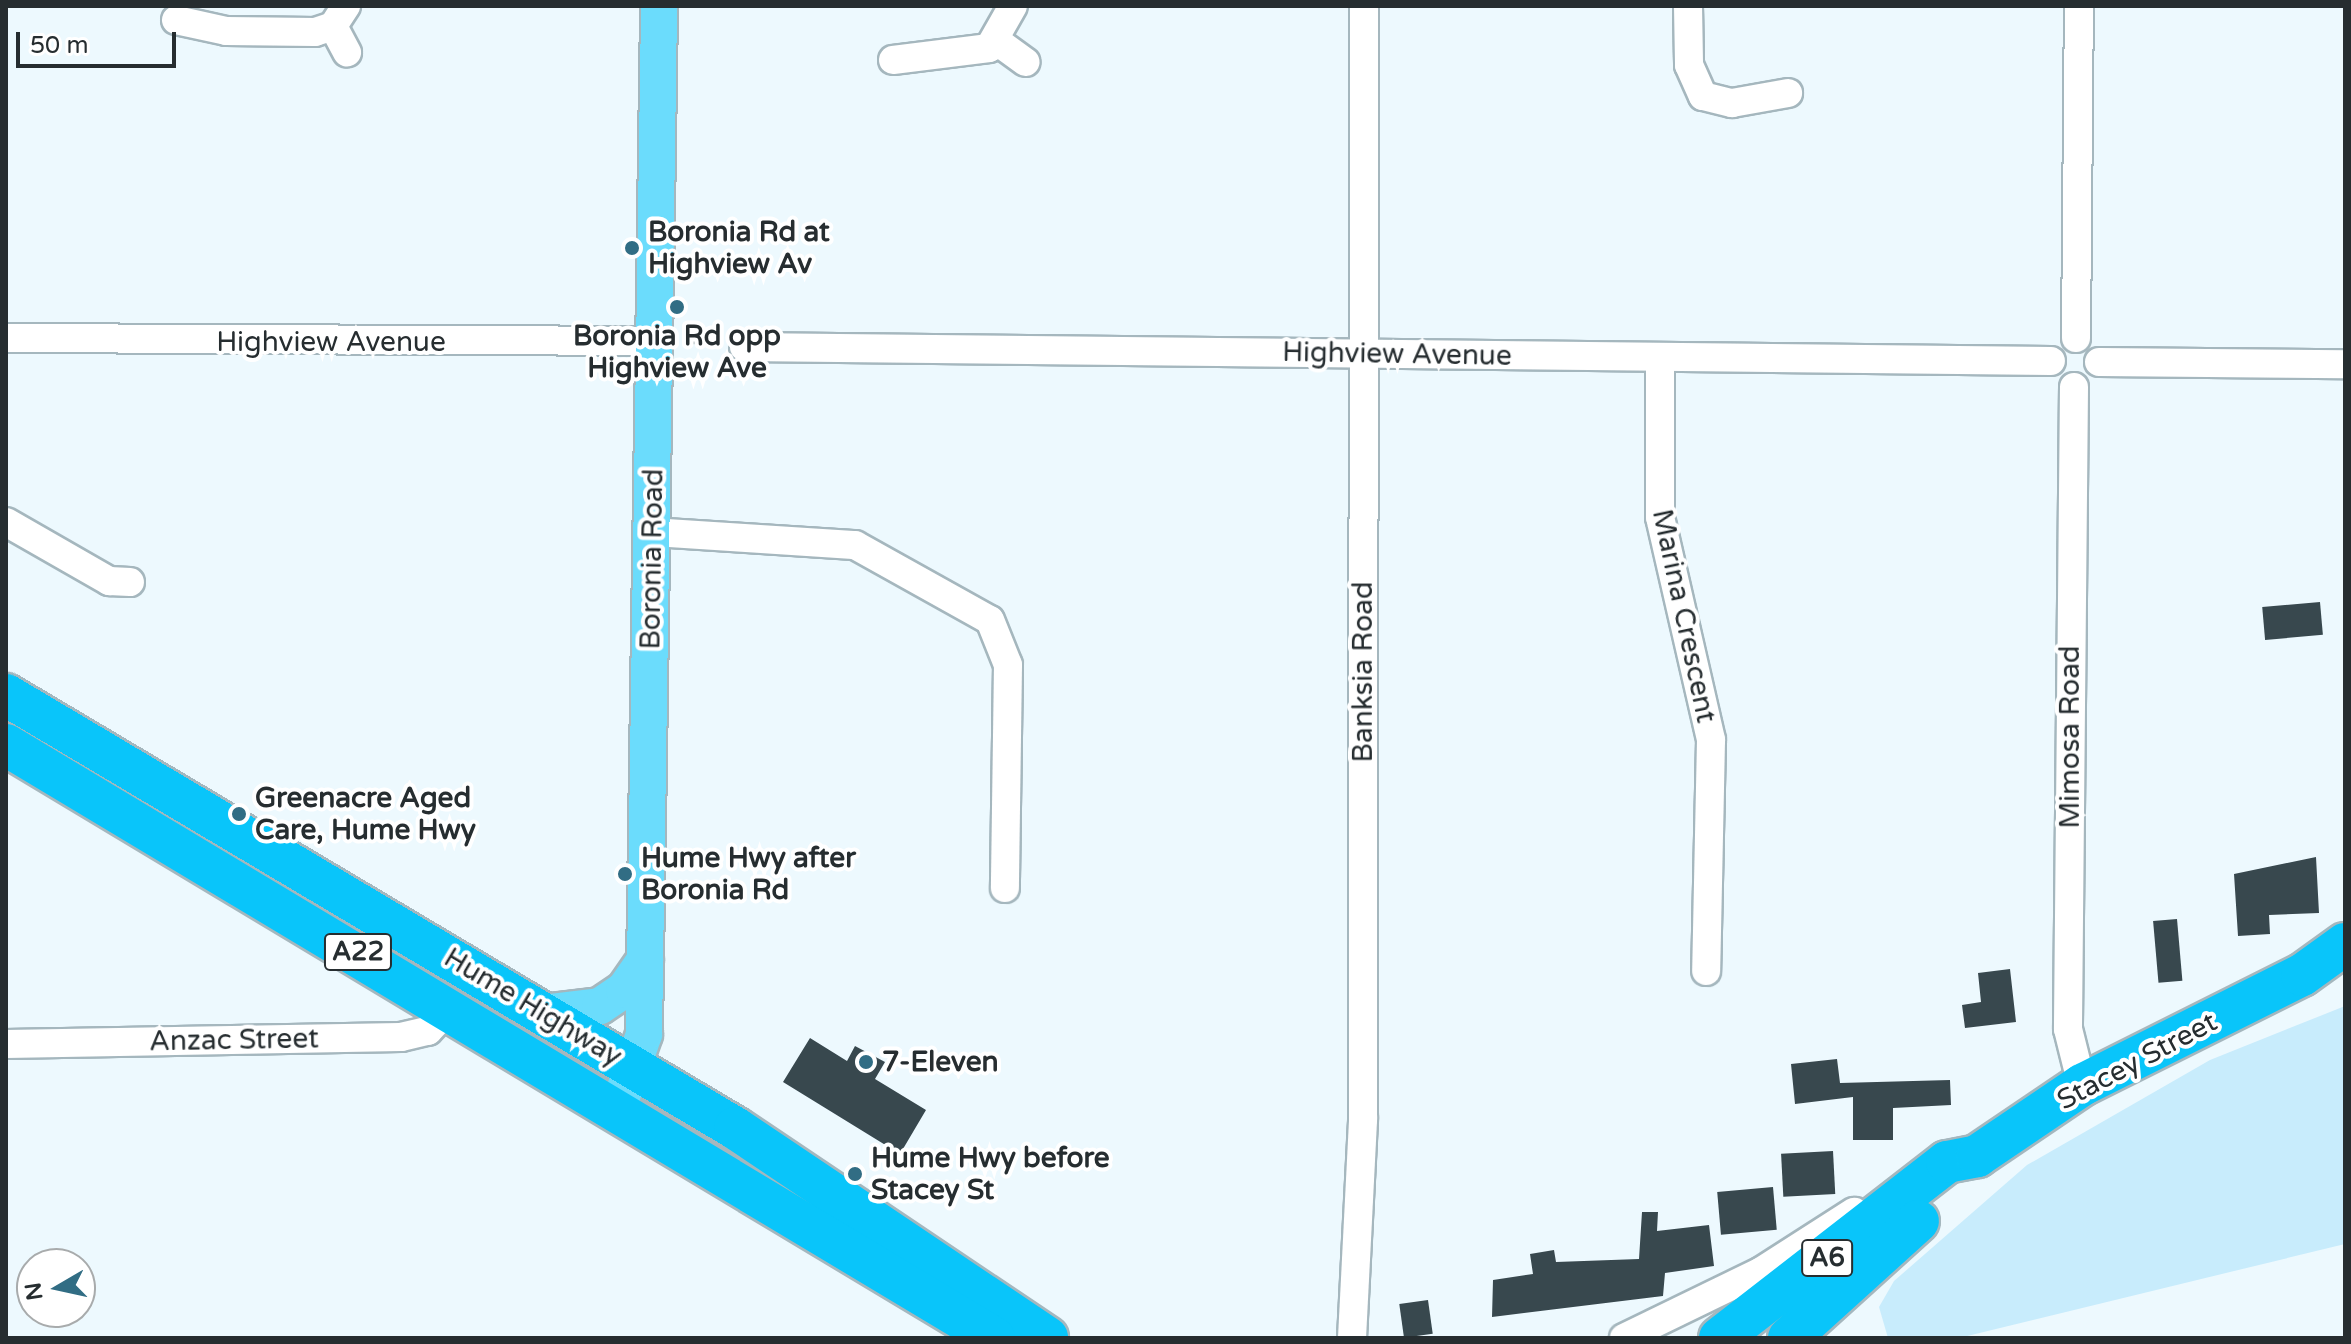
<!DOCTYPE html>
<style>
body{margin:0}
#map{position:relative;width:2351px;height:1344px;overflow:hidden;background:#edf9fe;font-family:"Varela Round",sans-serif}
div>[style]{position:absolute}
.green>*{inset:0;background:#c8ecfc}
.building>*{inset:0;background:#38484e;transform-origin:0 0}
.path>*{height:4px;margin-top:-2px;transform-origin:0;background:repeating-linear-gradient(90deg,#b1bcc0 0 6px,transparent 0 10px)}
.roads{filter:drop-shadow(2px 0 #a5b7be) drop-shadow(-2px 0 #a5b7be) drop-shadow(0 2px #a5b7be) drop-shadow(0 -2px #a5b7be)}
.minor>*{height:28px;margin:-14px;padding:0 14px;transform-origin:14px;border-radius:14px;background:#fff}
.major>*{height:36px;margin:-18px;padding:0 18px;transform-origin:18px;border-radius:18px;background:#6bdcfc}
.highway>*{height:42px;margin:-21px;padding:0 21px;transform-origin:21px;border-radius:21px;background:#09c5fa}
.dots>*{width:22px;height:22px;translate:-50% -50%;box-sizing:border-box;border:4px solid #fff;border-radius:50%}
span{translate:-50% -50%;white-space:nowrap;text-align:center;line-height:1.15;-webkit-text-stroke:8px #fff;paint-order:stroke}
.shield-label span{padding:2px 6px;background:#fff;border:2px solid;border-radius:6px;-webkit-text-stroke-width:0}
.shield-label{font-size:26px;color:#262d30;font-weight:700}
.poi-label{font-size:28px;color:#262d30;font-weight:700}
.left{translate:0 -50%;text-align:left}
.street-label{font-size:28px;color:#262d30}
.frame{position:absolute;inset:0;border:8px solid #262d30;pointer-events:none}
.north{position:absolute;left:16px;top:1248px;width:80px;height:80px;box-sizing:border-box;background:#fff;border:2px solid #a8abac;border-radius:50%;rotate:261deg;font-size:22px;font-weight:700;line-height:32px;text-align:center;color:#262d30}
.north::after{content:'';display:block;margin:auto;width:28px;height:36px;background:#316d84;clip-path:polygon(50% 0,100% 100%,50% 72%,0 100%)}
.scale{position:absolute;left:16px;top:32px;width:160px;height:36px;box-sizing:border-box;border:4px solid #262d30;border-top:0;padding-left:10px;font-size:24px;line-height:28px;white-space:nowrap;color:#262d30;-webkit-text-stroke:6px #fff;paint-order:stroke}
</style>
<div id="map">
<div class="green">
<div style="clip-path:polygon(2345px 1006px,2345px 1244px,1959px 1338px,1888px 1338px,1879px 1307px,1894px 1281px,2027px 1165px,2210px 1060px)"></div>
</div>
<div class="building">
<div style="left:2320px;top:602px;width:33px;height:58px;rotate:85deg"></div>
<div style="clip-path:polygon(2316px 857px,2319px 913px,2269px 915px,2270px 934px,2238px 936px,2234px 874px)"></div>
<div style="left:2177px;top:919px;width:62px;height:24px;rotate:85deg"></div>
<div style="clip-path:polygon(2010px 969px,2016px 1022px,1965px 1028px,1962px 1005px,1981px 1002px,1978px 973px)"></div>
<div style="clip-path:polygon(810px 1038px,847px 1061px,855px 1046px,885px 1062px,875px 1079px,926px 1110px,900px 1154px,783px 1082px)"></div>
<div style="clip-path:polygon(1837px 1059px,1840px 1083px,1950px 1080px,1951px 1105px,1893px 1108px,1893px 1140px,1853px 1140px,1853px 1097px,1795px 1104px,1791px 1064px)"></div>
<div style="left:1833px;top:1151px;width:43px;height:52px;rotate:87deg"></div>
<div style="left:1773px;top:1187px;width:43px;height:56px;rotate:85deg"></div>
<div style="clip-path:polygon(1642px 1212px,1658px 1212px,1657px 1231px,1709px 1225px,1714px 1266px,1665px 1273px,1663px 1296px,1492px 1317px,1493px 1280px,1533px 1274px,1530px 1254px,1554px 1250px,1556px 1262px,1639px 1259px)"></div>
<div style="left:1428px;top:1300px;width:34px;height:29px;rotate:82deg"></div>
</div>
<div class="path">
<div style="left:682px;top:342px;width:39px;rotate:1deg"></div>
</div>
<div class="roads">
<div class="minor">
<div style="left:1688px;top:6px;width:59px;rotate:89deg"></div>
<div style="left:1689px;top:65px;width:34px;rotate:66deg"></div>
<div style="left:1703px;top:96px;width:30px;rotate:14deg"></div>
<div style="left:1732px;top:103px;width:57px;rotate:-10.1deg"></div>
<div style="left:176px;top:20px;width:51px;rotate:12.4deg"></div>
<div style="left:226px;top:31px;width:89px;rotate:0.6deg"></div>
<div style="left:315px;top:32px;width:19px;rotate:-18deg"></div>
<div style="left:333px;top:26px;width:24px;rotate:-57deg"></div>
<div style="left:333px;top:26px;width:30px;rotate:62deg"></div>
<div style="left:998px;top:42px;width:34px;rotate:36deg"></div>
<div style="left:893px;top:60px;width:97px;rotate:-7.1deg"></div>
<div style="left:989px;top:48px;width:48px;rotate:-60.3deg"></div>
<div style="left:6px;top:338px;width:649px;rotate:0.26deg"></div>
<div style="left:2076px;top:338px;width:332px;rotate:-89.5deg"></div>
<div style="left:744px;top:347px;width:1307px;rotate:0.61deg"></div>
<div style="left:1660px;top:357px;width:160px;rotate:90deg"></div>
<div style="left:1660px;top:517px;width:229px;rotate:77.1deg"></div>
<div style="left:1711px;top:740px;width:231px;rotate:91.2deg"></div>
<div style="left:2099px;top:362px;width:246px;rotate:0.5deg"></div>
<div style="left:2074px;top:387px;width:642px;rotate:90.54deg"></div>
<div style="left:2068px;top:1029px;width:58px;rotate:76deg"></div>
<div style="left:6px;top:522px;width:119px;rotate:29.8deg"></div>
<div style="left:109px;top:581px;width:21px;rotate:3deg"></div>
<div style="left:653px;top:532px;width:202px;rotate:3.7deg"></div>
<div style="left:855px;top:545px;width:154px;rotate:29.1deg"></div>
<div style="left:990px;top:620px;width:48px;rotate:68.2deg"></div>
<div style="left:1008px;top:665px;width:223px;rotate:90.8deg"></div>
<div style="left:6px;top:1044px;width:395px;rotate:-1deg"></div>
<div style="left:401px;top:1037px;width:28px;rotate:-13deg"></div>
<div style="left:428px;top:1031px;width:33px;rotate:-47deg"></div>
<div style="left:1352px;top:1338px;width:219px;rotate:-87.1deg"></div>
<div style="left:1363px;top:1119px;width:1113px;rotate:-89.95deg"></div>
<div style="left:1624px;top:1338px;width:151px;rotate:-25.9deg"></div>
<div style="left:1760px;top:1272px;width:112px;rotate:-32.6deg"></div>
</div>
<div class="major">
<div style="left:541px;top:1013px;width:59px;rotate:-6.8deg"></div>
<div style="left:600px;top:1006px;width:29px;rotate:-34deg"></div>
<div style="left:624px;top:990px;width:37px;rotate:-55deg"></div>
<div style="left:618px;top:1108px;width:78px;rotate:-70.6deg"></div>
<div style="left:644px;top:1034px;width:1028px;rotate:-89.16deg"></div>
</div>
<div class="highway">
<div style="left:6px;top:695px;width:848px;rotate:30.71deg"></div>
<div style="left:735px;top:1128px;width:376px;rotate:33.9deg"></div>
<div style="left:6px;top:745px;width:1152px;rotate:30.97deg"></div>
<div style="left:1720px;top:1338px;width:287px;rotate:-37.8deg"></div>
<div style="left:1947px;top:1162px;width:31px;rotate:-11deg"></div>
<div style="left:1977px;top:1156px;width:127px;rotate:-34.1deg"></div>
<div style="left:2082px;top:1085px;width:246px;rotate:-26.6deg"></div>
<div style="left:2302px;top:975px;width:53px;rotate:-35.8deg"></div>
<div style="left:1789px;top:1338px;width:174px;rotate:-42.2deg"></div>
</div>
</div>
<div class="dots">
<div style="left:632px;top:248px;background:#316d84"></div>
<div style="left:677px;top:307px;background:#316d84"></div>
<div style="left:239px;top:814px;background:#316d84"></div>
<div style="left:625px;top:874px;background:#316d84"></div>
<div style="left:866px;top:1062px;background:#316d84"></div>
<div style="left:855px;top:1174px;background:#316d84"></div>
</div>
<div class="shield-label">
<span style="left:358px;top:952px">A22</span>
<span style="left:1827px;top:1258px">A6</span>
</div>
<div class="poi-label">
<span class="left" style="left:648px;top:248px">Boronia Rd at<br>Highview Av</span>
<span style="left:677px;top:352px">Boronia Rd opp<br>Highview Ave</span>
<span class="left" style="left:255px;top:814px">Greenacre Aged<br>Care, Hume Hwy</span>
<span class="left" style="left:641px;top:874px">Hume Hwy after<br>Boronia Rd</span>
<span class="left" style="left:882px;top:1062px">7-Eleven</span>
<span class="left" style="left:871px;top:1174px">Hume Hwy before<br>Stacey St</span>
</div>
<div class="street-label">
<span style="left:331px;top:342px">Highview Avenue</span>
<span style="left:1397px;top:354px;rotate:1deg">Highview Avenue</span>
<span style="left:652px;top:559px;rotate:-89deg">Boronia Road</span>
<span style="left:1684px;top:616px;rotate:78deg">Marina Crescent</span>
<span style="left:1363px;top:672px;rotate:-90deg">Banksia Road</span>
<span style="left:2070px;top:737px;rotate:-90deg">Mimosa Road</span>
<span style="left:533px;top:1007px;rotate:31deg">Hume Highway</span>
<span style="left:234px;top:1040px;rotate:-1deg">Anzac Street</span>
<span style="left:2137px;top:1061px;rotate:-28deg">Stacey Street</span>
</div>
<div class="frame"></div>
<div class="north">N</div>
<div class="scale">50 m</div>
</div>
